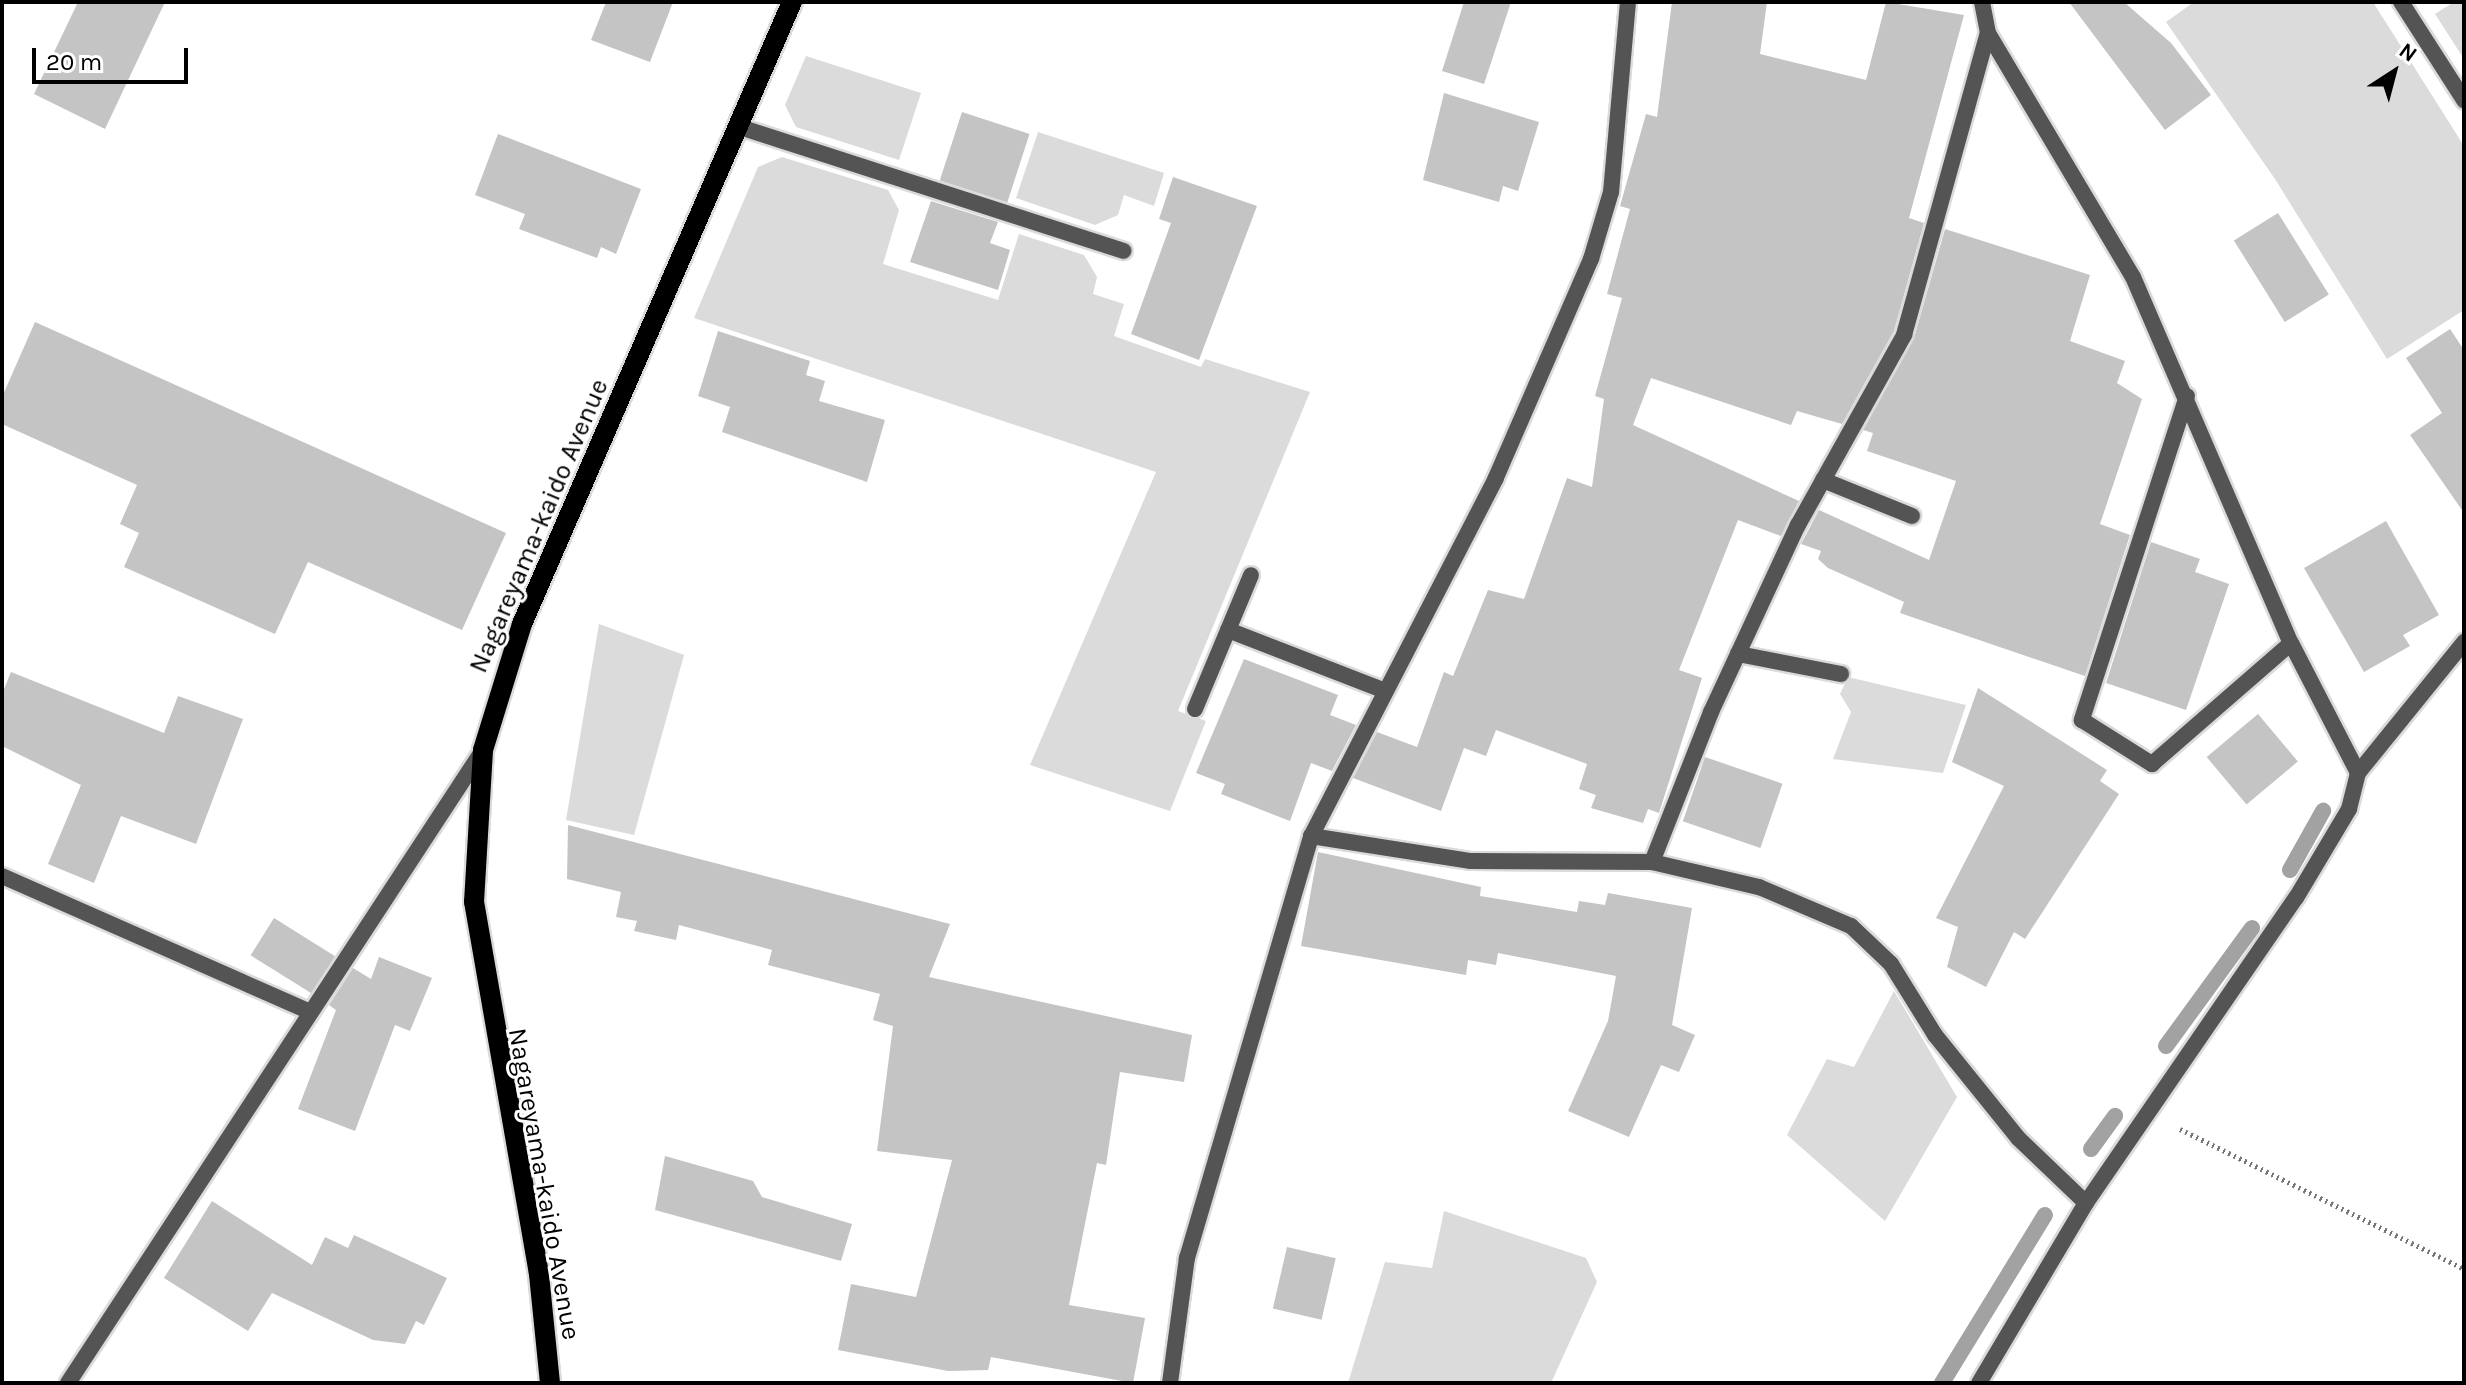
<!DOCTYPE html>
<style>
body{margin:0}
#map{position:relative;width:2466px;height:1385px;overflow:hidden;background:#fff;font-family:Karla,sans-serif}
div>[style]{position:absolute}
.green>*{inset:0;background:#dbdbdb}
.stream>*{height:16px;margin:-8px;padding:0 8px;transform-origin:8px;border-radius:8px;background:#a2a2a2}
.building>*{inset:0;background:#c4c4c4;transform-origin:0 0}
.path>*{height:5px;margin-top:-2.5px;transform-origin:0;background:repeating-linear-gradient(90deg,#767676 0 2px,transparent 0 6px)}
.roads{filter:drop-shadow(2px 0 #dbdbdb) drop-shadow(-2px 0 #dbdbdb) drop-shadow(0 2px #dbdbdb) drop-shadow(0 -2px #dbdbdb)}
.service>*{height:16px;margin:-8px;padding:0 8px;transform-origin:8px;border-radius:8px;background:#545454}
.minor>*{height:16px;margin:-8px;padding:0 8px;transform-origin:8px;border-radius:8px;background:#545454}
.primary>*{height:20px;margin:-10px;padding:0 10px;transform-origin:10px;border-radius:10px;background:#000}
span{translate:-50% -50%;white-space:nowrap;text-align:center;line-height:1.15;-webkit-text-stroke:6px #fff;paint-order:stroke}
.street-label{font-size:26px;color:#000}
.frame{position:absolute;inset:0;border:4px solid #000;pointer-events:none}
.north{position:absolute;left:2354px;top:32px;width:80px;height:80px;-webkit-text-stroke:6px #fff;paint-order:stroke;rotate:36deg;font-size:22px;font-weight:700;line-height:32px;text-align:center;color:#000}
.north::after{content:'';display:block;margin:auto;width:28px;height:36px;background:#000;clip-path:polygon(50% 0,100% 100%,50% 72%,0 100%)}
.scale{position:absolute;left:32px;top:48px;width:156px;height:36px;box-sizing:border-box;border:4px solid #000;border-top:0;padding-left:10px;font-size:24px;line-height:28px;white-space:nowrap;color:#000;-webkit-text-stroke:6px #fff;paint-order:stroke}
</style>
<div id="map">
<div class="green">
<div style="clip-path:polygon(2194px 2px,2373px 2px,2464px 146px,2464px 310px,2387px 359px,2275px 179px,2166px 22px)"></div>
<div style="clip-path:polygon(2454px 2px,2464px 2px,2464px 59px,2435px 14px)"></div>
<div style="clip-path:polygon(806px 56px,921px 93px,899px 160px,796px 127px,785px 105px)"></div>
<div style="clip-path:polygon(1038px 132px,1164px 173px,1154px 206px,1124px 195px,1118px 215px,1095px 225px,1016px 198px)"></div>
<div style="clip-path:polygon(782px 157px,888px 190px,899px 210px,883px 264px,998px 300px,1019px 234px,1084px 255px,1097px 277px,1093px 294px,1124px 304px,1114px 336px,1201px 367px,1205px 359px,1310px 392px,1178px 711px,1206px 721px,1170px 811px,1030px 765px,1156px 472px,694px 318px,758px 167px)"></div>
<div style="clip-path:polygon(599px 624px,684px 655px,634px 835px,566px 820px)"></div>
<div style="clip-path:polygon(1848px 677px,1966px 705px,1943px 773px,1833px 759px,1851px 712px,1840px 694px)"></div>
<div style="clip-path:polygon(1894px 991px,1957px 1097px,1885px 1221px,1787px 1135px,1827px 1059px,1854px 1067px)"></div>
<div style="clip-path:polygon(1444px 1211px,1586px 1258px,1597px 1282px,1551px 1383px,1348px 1383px,1385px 1262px,1432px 1268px)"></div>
</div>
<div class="stream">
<div style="left:2290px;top:870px;width:68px;rotate:-60.8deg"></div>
<div style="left:2166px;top:1046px;width:146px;rotate:-53.9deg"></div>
<div style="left:2091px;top:1149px;width:41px;rotate:-54deg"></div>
<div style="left:1942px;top:1383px;width:197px;rotate:-58.5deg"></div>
</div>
<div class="building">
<div style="clip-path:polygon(78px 2px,165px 2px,105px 129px,34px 94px)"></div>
<div style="clip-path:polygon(606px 2px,673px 2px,650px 62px,591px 40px)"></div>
<div style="clip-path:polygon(1464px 2px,1511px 2px,1484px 84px,1442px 71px)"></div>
<div style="clip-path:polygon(1672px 2px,1767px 2px,1760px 54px,1866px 80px,1886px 2px,1964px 15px,1909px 218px,1924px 223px,1894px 331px,1842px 424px,1797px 411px,1791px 425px,1651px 378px,1633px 425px,1799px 501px,1781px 536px,1738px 520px,1679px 670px,1702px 678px,1659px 813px,1648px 809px,1643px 823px,1591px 808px,1596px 795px,1579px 789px,1587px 764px,1496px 730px,1486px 756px,1464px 748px,1441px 811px,1353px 778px,1377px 732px,1417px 747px,1444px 672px,1453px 676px,1488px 590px,1524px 599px,1567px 478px,1592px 487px,1604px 399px,1595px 396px,1622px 298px,1607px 294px,1630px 209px,1620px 206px,1646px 114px,1657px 117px)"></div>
<div style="clip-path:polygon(2069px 2px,2124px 2px,2171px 43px,2211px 95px,2165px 130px)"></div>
<div style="clip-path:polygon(1444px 93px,1539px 122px,1518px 191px,1503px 186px,1499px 202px,1423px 180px)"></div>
<div style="left:962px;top:112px;width:71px;height:72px;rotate:18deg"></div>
<div style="clip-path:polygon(498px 134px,641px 189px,616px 254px,601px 247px,597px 258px,519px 229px,525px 214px,475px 195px)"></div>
<div style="clip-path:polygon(1173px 177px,1257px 206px,1199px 360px,1131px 334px,1171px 223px,1159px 219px)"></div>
<div style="clip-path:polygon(931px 201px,998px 222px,990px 243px,1010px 250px,998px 290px,910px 262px)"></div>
<div style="left:2278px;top:213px;width:96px;height:52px;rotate:58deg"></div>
<div style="clip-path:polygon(1945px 229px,2090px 275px,2070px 341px,2125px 361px,2117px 383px,2142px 399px,2100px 524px,2130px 535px,2085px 676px,1900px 613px,1904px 602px,1828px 568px,1818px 559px,1821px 551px,1801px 544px,1819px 510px,1929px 560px,1956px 481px,1867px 451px,1873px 433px,1863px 430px,1914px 338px)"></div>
<div style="clip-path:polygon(35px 322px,506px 533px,462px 630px,308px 562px,275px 634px,124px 567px,139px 533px,120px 524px,137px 485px,2px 424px,2px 397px)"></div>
<div style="clip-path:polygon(2450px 329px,2464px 350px,2464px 513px,2410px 435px,2442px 413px,2406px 358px)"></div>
<div style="clip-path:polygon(718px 331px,810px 361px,806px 375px,825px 381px,819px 401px,885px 420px,867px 482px,722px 432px,730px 407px,698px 396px)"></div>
<div style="clip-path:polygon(2386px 521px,2439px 615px,2403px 635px,2410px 646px,2364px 672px,2304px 568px)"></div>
<div style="clip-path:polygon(2151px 542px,2200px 559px,2195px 572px,2229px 584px,2186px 710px,2106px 683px)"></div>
<div style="clip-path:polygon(1244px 659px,1338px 695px,1330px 715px,1356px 725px,1332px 771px,1311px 763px,1290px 821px,1221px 794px,1225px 784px,1196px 773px)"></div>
<div style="clip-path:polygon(11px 672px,164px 733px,178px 696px,243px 719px,196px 844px,121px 816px,94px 883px,48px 864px,81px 785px,2px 746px,2px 694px)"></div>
<div style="clip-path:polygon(1978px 688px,2107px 770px,2100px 781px,2119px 794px,2025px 939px,2014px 932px,1986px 987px,1947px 967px,1958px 927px,1936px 918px,2004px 786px,1952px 762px)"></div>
<div style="left:2258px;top:714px;width:62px;height:67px;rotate:50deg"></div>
<div style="left:1705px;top:757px;width:82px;height:68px;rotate:19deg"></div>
<div style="clip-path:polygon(568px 825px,950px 924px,929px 977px,1192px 1035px,1184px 1082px,1120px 1072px,1106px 1165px,1097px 1163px,1069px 1305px,1145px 1318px,1133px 1383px,991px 1357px,988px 1370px,948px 1371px,838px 1350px,851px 1284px,916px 1297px,952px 1160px,877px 1151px,893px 1026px,873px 1020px,880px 994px,768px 965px,772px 950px,679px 925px,676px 940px,634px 931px,637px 921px,616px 917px,621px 892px,567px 879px)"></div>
<div style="clip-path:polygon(1318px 852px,1481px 887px,1480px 896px,1577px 912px,1579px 901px,1605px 905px,1608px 893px,1692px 908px,1672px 1025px,1695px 1035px,1679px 1072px,1661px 1065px,1629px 1137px,1568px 1111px,1608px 1021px,1616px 976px,1498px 953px,1496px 965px,1468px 960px,1466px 975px,1301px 946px)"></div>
<div style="left:274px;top:918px;width:72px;height:44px;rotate:32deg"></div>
<div style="clip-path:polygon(379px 957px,432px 978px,410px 1031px,395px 1025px,355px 1131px,298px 1109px,336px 1010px,329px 1005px,353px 968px,371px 979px)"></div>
<div style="clip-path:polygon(665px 1156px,753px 1181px,762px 1197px,852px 1224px,841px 1261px,655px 1210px)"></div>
<div style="clip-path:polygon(212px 1201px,312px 1265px,325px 1237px,348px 1248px,354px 1235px,447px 1278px,424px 1325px,416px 1321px,405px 1344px,373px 1340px,272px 1293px,248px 1331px,164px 1278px)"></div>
<div style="left:1287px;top:1247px;width:50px;height:63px;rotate:13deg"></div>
</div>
<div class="path">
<div style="left:2180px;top:1129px;width:317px;rotate:26.2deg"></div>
</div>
<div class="roads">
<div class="service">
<div style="left:1628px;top:2px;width:191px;rotate:95.1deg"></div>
<div style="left:1611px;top:192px;width:70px;rotate:106.6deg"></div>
<div style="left:1591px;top:259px;width:239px;rotate:113.5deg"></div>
<div style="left:1496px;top:478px;width:403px;rotate:117.3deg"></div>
<div style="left:1311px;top:836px;width:162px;rotate:8.9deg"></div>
<div style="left:1471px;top:861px;width:181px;rotate:0.3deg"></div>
<div style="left:1652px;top:862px;width:110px;rotate:13.2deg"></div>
<div style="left:1759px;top:887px;width:100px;rotate:23deg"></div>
<div style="left:1851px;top:926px;width:55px;rotate:43.5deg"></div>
<div style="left:1891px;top:964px;width:84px;rotate:58.2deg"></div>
<div style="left:1935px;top:1035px;width:132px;rotate:51.1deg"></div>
<div style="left:2018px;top:1138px;width:94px;rotate:43.7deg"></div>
<div style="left:740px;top:127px;width:403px;rotate:17.9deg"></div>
<div style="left:1823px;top:480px;width:96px;rotate:22deg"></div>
<div style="left:1228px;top:630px;width:166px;rotate:21.2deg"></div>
<div style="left:1738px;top:654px;width:105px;rotate:11deg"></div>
<div style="left:1195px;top:709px;width:145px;rotate:-67.3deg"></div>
<div style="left:1652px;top:862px;width:161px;rotate:-68.5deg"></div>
<div style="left:1711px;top:712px;width:206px;rotate:-65.1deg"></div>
<div style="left:1798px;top:525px;width:218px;rotate:-60.8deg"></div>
<div style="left:1904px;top:335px;width:313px;rotate:-74.5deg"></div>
<div style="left:2px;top:876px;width:337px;rotate:23.8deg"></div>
</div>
<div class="minor">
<div style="left:1982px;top:2px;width:32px;rotate:79deg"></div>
<div style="left:1988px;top:33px;width:284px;rotate:59.3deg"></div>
<div style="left:2133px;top:277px;width:399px;rotate:66.7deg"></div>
<div style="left:2291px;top:643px;width:146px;rotate:62.7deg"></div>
<div style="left:2401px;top:2px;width:117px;rotate:57.3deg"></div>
<div style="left:2187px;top:396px;width:341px;rotate:108deg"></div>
<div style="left:2082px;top:720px;width:83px;rotate:32.2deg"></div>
<div style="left:2152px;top:764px;width:184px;rotate:-41deg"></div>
<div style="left:68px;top:1383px;width:757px;rotate:-56.75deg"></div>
<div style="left:1170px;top:1383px;width:126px;rotate:-82.3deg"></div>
<div style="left:1187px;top:1258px;width:440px;rotate:-73.6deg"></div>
<div style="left:1979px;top:1383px;width:209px;rotate:-59.3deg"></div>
<div style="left:2086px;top:1203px;width:370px;rotate:-55.5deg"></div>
<div style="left:2296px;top:898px;width:104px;rotate:-59.2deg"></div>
<div style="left:2349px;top:809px;width:37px;rotate:-76deg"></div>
<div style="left:2358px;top:773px;width:169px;rotate:-51deg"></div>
</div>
<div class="primary">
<div style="left:550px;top:1383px;width:110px;rotate:-95.8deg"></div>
<div style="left:539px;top:1274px;width:378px;rotate:-99.9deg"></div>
<div style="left:474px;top:902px;width:152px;rotate:-86.6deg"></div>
<div style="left:483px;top:750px;width:132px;rotate:-72.8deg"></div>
<div style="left:522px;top:624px;width:678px;rotate:-66.54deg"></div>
</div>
</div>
<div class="street-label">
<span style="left:539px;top:526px;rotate:-67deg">Nagareyama-kaido Avenue</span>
<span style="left:544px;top:1184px;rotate:80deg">Nagareyama-kaido Avenue</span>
</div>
<div class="frame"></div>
<div class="north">N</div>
<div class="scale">20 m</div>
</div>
